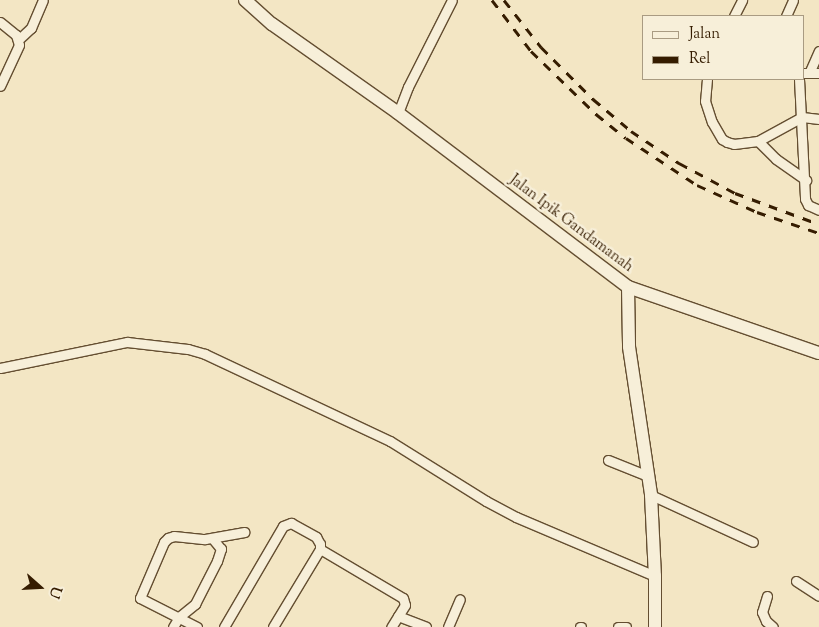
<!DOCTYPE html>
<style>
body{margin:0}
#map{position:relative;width:819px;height:627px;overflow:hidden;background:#f3e6c4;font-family:"Sorts Mill Goudy",serif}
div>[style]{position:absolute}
.roads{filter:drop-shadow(1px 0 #644e31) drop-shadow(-1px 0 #644e31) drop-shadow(0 1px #644e31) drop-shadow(0 -1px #644e31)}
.street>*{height:9px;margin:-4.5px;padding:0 4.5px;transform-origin:4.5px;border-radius:4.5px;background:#f7efd9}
.secondary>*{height:12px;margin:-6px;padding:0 6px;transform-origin:6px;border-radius:6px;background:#f7efd9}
.rail>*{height:3px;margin-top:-1.5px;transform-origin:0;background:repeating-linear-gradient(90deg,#351c00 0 9px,transparent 0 18px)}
span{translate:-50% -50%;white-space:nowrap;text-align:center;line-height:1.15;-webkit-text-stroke:5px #f7efd9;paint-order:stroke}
.street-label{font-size:15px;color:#351c00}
.legend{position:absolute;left:642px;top:15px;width:162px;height:65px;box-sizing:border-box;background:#f7efd9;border:1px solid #a99b82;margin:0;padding:6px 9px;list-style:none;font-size:15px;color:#351c00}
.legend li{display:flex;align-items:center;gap:10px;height:25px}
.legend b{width:25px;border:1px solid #a99b82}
.north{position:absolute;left:15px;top:562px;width:50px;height:50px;-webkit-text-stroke:4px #f7efd9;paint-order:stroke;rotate:109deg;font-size:14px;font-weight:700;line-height:20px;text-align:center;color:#351c00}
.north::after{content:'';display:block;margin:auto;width:18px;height:22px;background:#351c00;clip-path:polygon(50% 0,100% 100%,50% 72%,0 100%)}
</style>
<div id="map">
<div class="roads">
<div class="street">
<div style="left:734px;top:16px;width:18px;rotate:-63deg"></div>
<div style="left:786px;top:16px;width:17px;rotate:-66deg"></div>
<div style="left:0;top:22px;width:21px;rotate:39deg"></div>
<div style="left:16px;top:35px;width:10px;rotate:73deg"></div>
<div style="left:19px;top:45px;width:45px;rotate:114.9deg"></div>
<div style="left:18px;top:40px;width:18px;rotate:-43deg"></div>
<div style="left:31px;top:28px;width:30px;rotate:-67deg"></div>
<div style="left:810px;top:71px;width:22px;rotate:-66deg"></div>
<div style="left:803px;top:73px;width:16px"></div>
<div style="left:707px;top:79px;width:22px;rotate:95deg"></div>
<div style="left:705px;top:101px;width:22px;rotate:72deg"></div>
<div style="left:712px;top:122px;width:20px;rotate:60deg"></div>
<div style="left:722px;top:139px;width:6px;rotate:31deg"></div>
<div style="left:727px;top:142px;width:7px;rotate:16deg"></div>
<div style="left:734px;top:144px;width:24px;rotate:-7deg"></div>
<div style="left:758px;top:141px;width:50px;rotate:-28.6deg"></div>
<div style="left:802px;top:117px;width:17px;rotate:7deg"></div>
<div style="left:799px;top:79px;width:120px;rotate:87.1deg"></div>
<div style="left:805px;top:199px;width:7px;rotate:63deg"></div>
<div style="left:808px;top:205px;width:12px;rotate:24deg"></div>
<div style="left:398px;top:113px;width:28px;rotate:-69deg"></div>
<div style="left:408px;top:87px;width:97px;rotate:-63.2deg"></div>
<div style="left:758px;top:141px;width:25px;rotate:45deg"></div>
<div style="left:776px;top:159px;width:37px;rotate:35deg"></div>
<div style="left:0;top:368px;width:130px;rotate:-11.6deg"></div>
<div style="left:127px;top:342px;width:61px;rotate:6.5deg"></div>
<div style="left:188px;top:349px;width:18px;rotate:16deg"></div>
<div style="left:205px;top:354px;width:204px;rotate:25.2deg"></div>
<div style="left:390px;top:441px;width:113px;rotate:32deg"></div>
<div style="left:486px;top:501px;width:34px;rotate:28deg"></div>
<div style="left:516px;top:517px;width:151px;rotate:23deg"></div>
<div style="left:608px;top:460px;width:43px;rotate:21.8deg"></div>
<div style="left:651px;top:495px;width:112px;rotate:24.7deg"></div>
<div style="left:320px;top:549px;width:96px;rotate:30.6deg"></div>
<div style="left:403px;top:598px;width:7px;rotate:74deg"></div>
<div style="left:405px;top:605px;width:26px;rotate:122deg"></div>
<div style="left:796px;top:581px;width:27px;rotate:33deg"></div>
<div style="left:767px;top:596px;width:17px;rotate:107deg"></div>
<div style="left:762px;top:612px;width:10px;rotate:66deg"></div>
<div style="left:766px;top:621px;width:9px;rotate:41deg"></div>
<div style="left:398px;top:616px;width:30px;rotate:21deg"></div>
<div style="left:173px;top:627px;width:12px;rotate:-59deg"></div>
<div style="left:179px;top:617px;width:21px;rotate:-39deg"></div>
<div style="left:195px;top:604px;width:48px;rotate:-62.9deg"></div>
<div style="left:217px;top:561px;width:13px;rotate:-72deg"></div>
<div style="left:221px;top:549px;width:14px;rotate:-129deg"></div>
<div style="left:197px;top:627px;width:64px;rotate:-153deg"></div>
<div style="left:140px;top:598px;width:61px;rotate:-66.8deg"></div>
<div style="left:164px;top:542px;width:6px;rotate:-45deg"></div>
<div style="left:168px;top:538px;width:6px;rotate:-18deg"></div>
<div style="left:174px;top:536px;width:31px;rotate:6deg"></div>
<div style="left:205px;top:539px;width:40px;rotate:-10deg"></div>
<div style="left:224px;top:627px;width:117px;rotate:-59.7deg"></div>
<div style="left:283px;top:526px;width:9px;rotate:-21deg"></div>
<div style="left:291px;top:523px;width:29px;rotate:29deg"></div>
<div style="left:316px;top:537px;width:8px;rotate:60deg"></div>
<div style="left:320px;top:544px;width:5px;rotate:90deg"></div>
<div style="left:320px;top:549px;width:91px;rotate:121.1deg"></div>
<div style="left:448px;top:627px;width:30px;rotate:-67deg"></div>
<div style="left:580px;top:627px;width:1px"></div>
<div style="left:618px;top:627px;width:8px"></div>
</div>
<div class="secondary">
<div style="left:245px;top:0;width:36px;rotate:42deg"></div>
<div style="left:272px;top:24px;width:154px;rotate:35.2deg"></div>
<div style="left:398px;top:113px;width:288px;rotate:37.1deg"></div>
<div style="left:628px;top:287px;width:202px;rotate:19.1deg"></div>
<div style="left:628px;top:287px;width:60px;rotate:89deg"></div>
<div style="left:629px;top:347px;width:150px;rotate:81.5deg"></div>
<div style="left:651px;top:495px;width:81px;rotate:87.2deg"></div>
<div style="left:655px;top:576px;width:51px;rotate:90deg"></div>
</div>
</div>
<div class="rail">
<div style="left:492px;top:0;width:64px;rotate:52.6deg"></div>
<div style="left:531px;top:51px;width:91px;rotate:44.1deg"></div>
<div style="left:596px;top:114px;width:38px;rotate:39deg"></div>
<div style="left:626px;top:138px;width:85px;rotate:33.5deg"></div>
<div style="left:697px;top:185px;width:66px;rotate:24.2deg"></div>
<div style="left:757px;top:212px;width:65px;rotate:18.7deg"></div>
<div style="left:504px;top:0;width:60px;rotate:51.8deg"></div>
<div style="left:541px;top:47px;width:74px;rotate:45deg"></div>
<div style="left:593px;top:99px;width:50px;rotate:40.1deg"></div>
<div style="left:631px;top:131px;width:58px;rotate:33.7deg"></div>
<div style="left:679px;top:163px;width:64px;rotate:28.2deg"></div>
<div style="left:735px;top:193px;width:90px;rotate:20.3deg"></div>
</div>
<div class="street-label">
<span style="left:571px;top:224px;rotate:37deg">Jalan Ipik Gandamanah</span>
</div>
<ul class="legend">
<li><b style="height:6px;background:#f7efd9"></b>Jalan</li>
<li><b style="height:6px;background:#351c00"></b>Rel</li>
</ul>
<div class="north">U</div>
</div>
